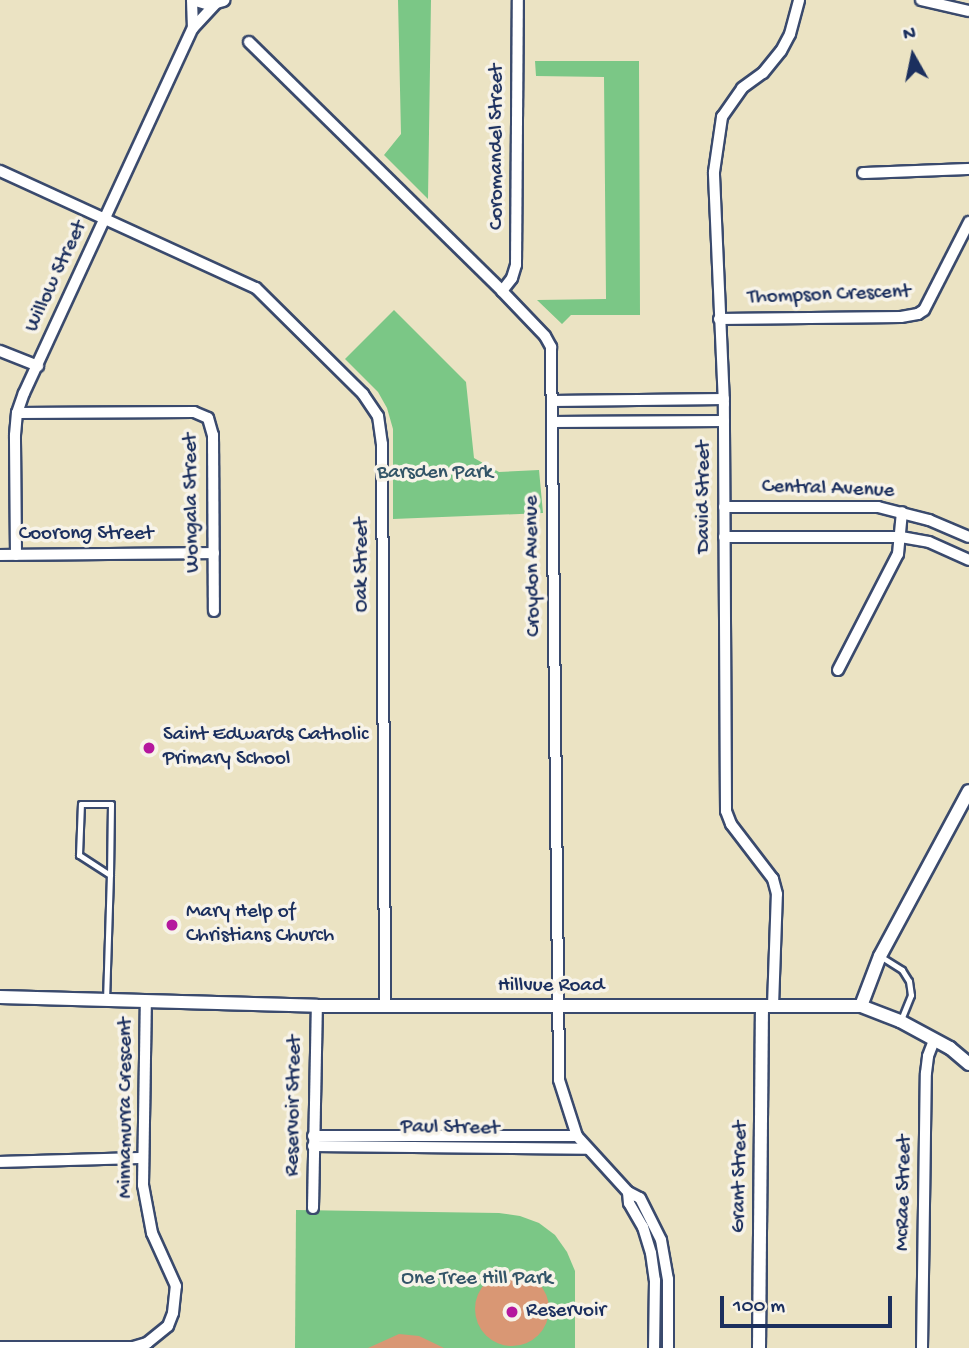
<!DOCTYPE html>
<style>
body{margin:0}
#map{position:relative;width:969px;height:1348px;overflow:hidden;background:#ebe3c3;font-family:"Gochi Hand",sans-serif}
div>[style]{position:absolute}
.green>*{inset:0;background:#7bc786}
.building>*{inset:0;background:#d99774}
.round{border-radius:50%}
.roads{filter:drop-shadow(2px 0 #3a4a6d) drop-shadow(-2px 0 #3a4a6d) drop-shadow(0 2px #3a4a6d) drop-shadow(0 -2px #3a4a6d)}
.service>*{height:5px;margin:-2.5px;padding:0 2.5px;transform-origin:2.5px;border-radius:2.5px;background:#fff}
.minor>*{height:10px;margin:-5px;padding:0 5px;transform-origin:5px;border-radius:5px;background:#fff}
.tertiary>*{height:12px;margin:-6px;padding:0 6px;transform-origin:6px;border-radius:6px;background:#fff}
.dots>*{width:19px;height:19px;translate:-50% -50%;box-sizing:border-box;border:4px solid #f7f3e8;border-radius:50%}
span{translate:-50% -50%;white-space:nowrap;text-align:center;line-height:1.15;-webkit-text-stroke:7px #f7f3e8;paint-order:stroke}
.street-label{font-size:21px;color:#1b2f5e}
.park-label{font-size:21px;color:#335568}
.poi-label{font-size:21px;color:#1b2f5e}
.left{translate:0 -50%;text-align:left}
.north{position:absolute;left:878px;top:21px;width:70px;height:70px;-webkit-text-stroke:5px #f7f3e8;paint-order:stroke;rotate:351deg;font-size:19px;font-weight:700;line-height:28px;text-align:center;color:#1b2f5e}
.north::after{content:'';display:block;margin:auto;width:24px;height:32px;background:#1b2f5e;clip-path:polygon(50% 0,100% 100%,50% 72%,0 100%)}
.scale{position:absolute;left:720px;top:1296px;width:172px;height:32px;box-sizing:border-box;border:4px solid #1b2f5e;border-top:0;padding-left:9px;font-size:21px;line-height:24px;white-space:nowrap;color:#1b2f5e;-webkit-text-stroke:5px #f7f3e8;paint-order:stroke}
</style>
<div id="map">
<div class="green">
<div style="clip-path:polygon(398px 0,431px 0,428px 199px,384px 155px,401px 134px)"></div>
<div style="clip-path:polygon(535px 61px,639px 61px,640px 315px,571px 315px,562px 324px,537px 300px,606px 299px,604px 77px,536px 76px)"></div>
<div style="clip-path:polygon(394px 310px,466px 382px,474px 458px,499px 472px,539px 470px,543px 513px,393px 519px,393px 429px,387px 408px,378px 392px,345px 359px)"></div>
<div style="clip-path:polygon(296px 1210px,499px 1213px,520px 1216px,539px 1223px,555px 1235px,567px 1252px,575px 1271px,575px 1348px,295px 1348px)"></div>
</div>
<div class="building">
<div class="round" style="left:475px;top:1272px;width:74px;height:74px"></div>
<div style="clip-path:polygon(399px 1334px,419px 1336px,444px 1348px,368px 1348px)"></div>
</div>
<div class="roads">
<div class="service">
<div style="left:880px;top:956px;width:26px;rotate:32deg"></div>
<div style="left:902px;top:970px;width:13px;rotate:58deg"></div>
<div style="left:909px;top:981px;width:14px;rotate:82deg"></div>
<div style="left:911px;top:995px;width:27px;rotate:112deg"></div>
<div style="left:106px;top:1001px;width:126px;rotate:-88.2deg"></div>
<div style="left:110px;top:875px;width:37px;rotate:-147deg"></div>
<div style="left:79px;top:855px;width:51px;rotate:-87.8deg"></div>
<div style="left:81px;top:804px;width:30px"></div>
<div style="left:111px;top:804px;width:71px;rotate:90.8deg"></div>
</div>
<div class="minor">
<div style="left:192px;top:0;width:28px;rotate:88deg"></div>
<div style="left:921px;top:0;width:49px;rotate:12.9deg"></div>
<div style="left:249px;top:42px;width:355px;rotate:44.5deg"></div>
<div style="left:502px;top:291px;width:62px;rotate:46.3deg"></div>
<div style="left:545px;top:336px;width:13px;rotate:61deg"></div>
<div style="left:551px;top:347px;width:733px;rotate:89.37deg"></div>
<div style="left:559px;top:1080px;width:59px;rotate:72.2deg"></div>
<div style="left:577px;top:1136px;width:76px;rotate:47.7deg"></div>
<div style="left:628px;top:1192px;width:13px;rotate:27deg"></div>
<div style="left:640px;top:1198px;width:47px;rotate:63.4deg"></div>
<div style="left:661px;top:1240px;width:40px;rotate:80deg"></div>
<div style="left:668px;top:1279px;width:69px;rotate:90deg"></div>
<div style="left:0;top:171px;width:281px;rotate:24.6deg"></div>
<div style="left:256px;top:288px;width:151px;rotate:44.7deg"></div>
<div style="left:363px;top:394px;width:27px;rotate:56deg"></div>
<div style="left:378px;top:416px;width:28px;rotate:82deg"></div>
<div style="left:382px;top:444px;width:561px;rotate:89.69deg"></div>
<div style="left:863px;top:173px;width:106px;rotate:-2.2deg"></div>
<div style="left:502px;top:291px;width:16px;rotate:-52deg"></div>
<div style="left:512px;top:278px;width:14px;rotate:-73deg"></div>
<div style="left:516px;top:265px;width:265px;rotate:-89.6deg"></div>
<div style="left:719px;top:319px;width:182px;rotate:-0.6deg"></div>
<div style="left:901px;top:317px;width:17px;rotate:-10deg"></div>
<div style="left:918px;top:314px;width:7px;rotate:-34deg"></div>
<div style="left:924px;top:310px;width:99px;rotate:-62.9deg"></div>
<div style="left:0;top:351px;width:41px;rotate:21.5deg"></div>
<div style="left:552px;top:401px;width:172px;rotate:-0.7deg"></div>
<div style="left:17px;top:413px;width:177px;rotate:-0.3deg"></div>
<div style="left:194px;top:412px;width:15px;rotate:23deg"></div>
<div style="left:208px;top:418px;width:18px;rotate:74deg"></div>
<div style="left:213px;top:435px;width:176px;rotate:89.7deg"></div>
<div style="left:552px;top:422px;width:172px;rotate:-0.3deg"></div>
<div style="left:724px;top:507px;width:154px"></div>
<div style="left:878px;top:507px;width:53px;rotate:14.3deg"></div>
<div style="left:929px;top:520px;width:43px;rotate:23deg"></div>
<div style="left:724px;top:537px;width:177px"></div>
<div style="left:901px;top:537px;width:28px;rotate:10deg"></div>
<div style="left:929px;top:542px;width:44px;rotate:24.2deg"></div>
<div style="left:0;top:555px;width:214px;rotate:-0.5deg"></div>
<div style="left:16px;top:555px;width:120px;rotate:-90.5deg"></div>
<div style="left:15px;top:435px;width:22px;rotate:-85deg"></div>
<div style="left:17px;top:413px;width:21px;rotate:-71deg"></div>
<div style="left:24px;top:393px;width:402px;rotate:-65.2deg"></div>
<div style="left:193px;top:28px;width:33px;rotate:-47deg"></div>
<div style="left:838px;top:670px;width:131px;rotate:-62.7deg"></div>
<div style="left:898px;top:554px;width:42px;rotate:-84.6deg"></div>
<div style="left:773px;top:1006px;width:112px;rotate:-88deg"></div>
<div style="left:777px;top:894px;width:16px;rotate:-105deg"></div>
<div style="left:773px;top:879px;width:69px;rotate:-127.4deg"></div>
<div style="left:731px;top:824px;width:14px;rotate:-111deg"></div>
<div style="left:726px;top:811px;width:407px;rotate:-90.3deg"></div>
<div style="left:724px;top:404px;width:232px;rotate:-92.5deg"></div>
<div style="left:714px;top:172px;width:56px;rotate:-81.7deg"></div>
<div style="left:722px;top:117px;width:35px;rotate:-55deg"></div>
<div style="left:742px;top:88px;width:26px;rotate:-36deg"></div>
<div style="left:763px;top:73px;width:28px;rotate:-51deg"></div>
<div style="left:781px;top:51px;width:19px;rotate:-62deg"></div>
<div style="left:790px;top:34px;width:35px;rotate:-75deg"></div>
<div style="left:313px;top:1136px;width:264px"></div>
<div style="left:313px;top:1146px;width:274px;rotate:0.6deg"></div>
<div style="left:0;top:1162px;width:143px;rotate:-1.6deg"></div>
<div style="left:628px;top:1192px;width:11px;rotate:85deg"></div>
<div style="left:629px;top:1203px;width:28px;rotate:60deg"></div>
<div style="left:643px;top:1227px;width:27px;rotate:73deg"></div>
<div style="left:651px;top:1253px;width:27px;rotate:82deg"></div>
<div style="left:655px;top:1280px;width:68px;rotate:90.8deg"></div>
<div style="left:313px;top:1208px;width:202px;rotate:-88.9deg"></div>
<div style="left:0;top:1347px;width:133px"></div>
<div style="left:133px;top:1347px;width:15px;rotate:-16deg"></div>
<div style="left:147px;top:1343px;width:27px;rotate:-39deg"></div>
<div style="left:168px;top:1326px;width:14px;rotate:-69deg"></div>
<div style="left:173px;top:1313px;width:27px;rotate:-84deg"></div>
<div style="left:176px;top:1286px;width:58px;rotate:-114.4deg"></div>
<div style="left:152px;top:1233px;width:49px;rotate:-100.6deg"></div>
<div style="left:143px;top:1185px;width:183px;rotate:-89.1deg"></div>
<div style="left:922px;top:1348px;width:275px;rotate:-89.2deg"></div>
<div style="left:926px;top:1073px;width:17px;rotate:-83deg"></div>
<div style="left:928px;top:1056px;width:17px;rotate:-69deg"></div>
</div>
<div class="tertiary">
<div style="left:196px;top:0;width:14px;rotate:17deg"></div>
<div style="left:209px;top:4px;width:15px;rotate:-16deg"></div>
<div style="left:0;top:997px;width:317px;rotate:1.6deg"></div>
<div style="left:317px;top:1006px;width:544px"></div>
<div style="left:861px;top:1006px;width:42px;rotate:21deg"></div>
<div style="left:900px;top:1021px;width:57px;rotate:28.4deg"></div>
<div style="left:950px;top:1048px;width:25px;rotate:40deg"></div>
<div style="left:861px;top:1006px;width:53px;rotate:-69.2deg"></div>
<div style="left:880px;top:956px;width:187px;rotate:-61.7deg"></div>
<div style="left:759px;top:1348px;width:342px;rotate:-89.5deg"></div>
</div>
</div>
<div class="dots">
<div style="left:149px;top:748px;background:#b5179e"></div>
<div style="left:172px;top:925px;background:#b5179e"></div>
<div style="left:512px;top:1312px;background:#b5179e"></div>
</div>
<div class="street-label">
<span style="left:498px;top:147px;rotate:-90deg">Coromandel Street</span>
<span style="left:57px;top:277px;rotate:-65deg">Willow Street</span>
<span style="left:829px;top:296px;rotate:-2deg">Thompson Crescent</span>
<span style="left:828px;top:490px;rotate:2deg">Central Avenue</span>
<span style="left:705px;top:497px;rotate:-90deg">David Street</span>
<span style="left:193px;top:503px;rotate:-91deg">Wongala Street</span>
<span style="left:86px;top:535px">Coorong Street</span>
<span style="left:363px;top:565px;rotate:-90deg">Oak Street</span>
<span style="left:534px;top:566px;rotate:-91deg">Croydon Avenue</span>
<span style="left:551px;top:987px">Hillvue Road</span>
<span style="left:295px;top:1106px;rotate:-89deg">Reservoir Street</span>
<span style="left:127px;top:1108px;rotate:-90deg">Minnamurra Crescent</span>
<span style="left:450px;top:1129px;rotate:1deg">Paul Street</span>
<span style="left:741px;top:1177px;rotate:-89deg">Grant Street</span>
<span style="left:905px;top:1193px;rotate:-89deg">McRae Street</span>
</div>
<div class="park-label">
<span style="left:435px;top:474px">Barsden Park</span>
<span style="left:477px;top:1280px">One Tree Hill Park</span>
</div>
<div class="poi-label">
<span class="left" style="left:163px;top:748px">Saint Edwards Catholic<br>Primary School</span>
<span class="left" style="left:186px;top:925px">Mary Help of<br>Christians Church</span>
<span class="left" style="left:526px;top:1312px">Reservoir</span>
</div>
<div class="north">N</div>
<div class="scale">100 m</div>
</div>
